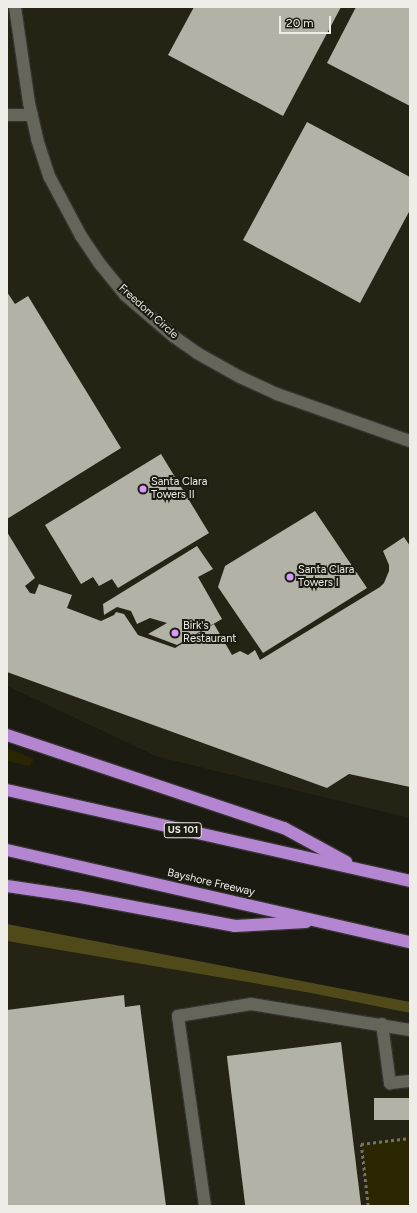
<!DOCTYPE html>
<style>
body{margin:0}
#map{position:relative;width:417px;height:1213px;overflow:hidden;background:#1c1b12;font-family:Figtree,sans-serif}
div>[style]{position:absolute}
.built>*{inset:0;background:#252314}
.green>*{inset:0;background:#2a2601}
.forest>*{inset:0;background:#504a1b}
.building>*{inset:0;background:#b3b2a6;transform-origin:0 0}
.path>*{height:2.5px;margin-top:-1.25px;transform-origin:0;background:repeating-linear-gradient(90deg,#73726a 0 3px,transparent 0 6px)}
.roads{filter:drop-shadow(1px 0 #353430) drop-shadow(-1px 0 #353430) drop-shadow(0 1px #353430) drop-shadow(0 -1px #353430)}
.minor>*{height:12px;margin:-6px;padding:0 6px;transform-origin:6px;border-radius:6px;background:#66655a}
.highway>*{height:12px;margin:-6px;padding:0 6px;transform-origin:6px;border-radius:6px;background:#b485d1}
.dots>*{width:11px;height:11px;translate:-50% -50%;box-sizing:border-box;border:2px solid #1c1b12;border-radius:50%}
span{translate:-50% -50%;white-space:nowrap;text-align:center;line-height:1.15;-webkit-text-stroke:4px #1c1b12;paint-order:stroke}
.shield-label span{padding:1px 3px;background:#1c1b12;border:1px solid;border-radius:3px;-webkit-text-stroke-width:0}
.shield-label{font-size:10px;color:#eeede7;font-weight:700}
.street-label{font-size:11px;color:#eeede7}
.poi-label{font-size:11px;color:#eeede7}
.left{translate:0 -50%;text-align:left}
.frame{position:absolute;inset:0;border:8px solid #eeede7;pointer-events:none}
.scale{position:absolute;left:279px;top:16px;width:52px;height:18px;box-sizing:border-box;border:2px solid #eeede7;border-top:0;padding-left:5px;font-size:12px;line-height:14px;white-space:nowrap;color:#eeede7;-webkit-text-stroke:3px #1c1b12;paint-order:stroke}
</style>
<div id="map">
<div class="built">
<div style="clip-path:polygon(7px 7px,410px 7px,410px 818px,158px 757px,7px 686px)"></div>
<div style="clip-path:polygon(7px 941px,311px 993px,410px 1013px,410px 1206px,7px 1206px)"></div>
</div>
<div class="green">
<div style="clip-path:polygon(7px 748px,34px 759px,30px 766px,7px 761px)"></div>
<div style="clip-path:polygon(410px 1138px,410px 1206px,368px 1206px,361px 1144px)"></div>
</div>
<div class="forest">
<div style="clip-path:polygon(7px 924px,410px 1002px,410px 1013px,311px 993px,7px 941px)"></div>
</div>
<div class="building">
<div style="clip-path:polygon(194px 7px,341px 7px,283px 116px,168px 55px)"></div>
<div style="clip-path:polygon(356px 7px,410px 7px,410px 106px,327px 63px)"></div>
<div style="clip-path:polygon(307px 122px,410px 177px,410px 210px,360px 303px,243px 240px)"></div>
<div style="clip-path:polygon(7px 292px,15px 304px,28px 296px,121px 448px,7px 519px)"></div>
<div style="clip-path:polygon(161px 454px,209px 533px,118px 588px,112px 579px,99px 586px,93px 577px,81px 584px,45px 525px)"></div>
<div style="clip-path:polygon(315px 511px,367px 588px,263px 653px,218px 587px,225px 566px)"></div>
<div style="clip-path:polygon(7px 532px,35px 578px,25px 586px,30px 593px,35px 594px,39px 584px,72px 595px,67px 608px,101px 621px,114px 615px,116px 612px,124px 614px,138px 635px,175px 648px,214px 624px,232px 655px,240px 651px,248px 655px,255px 650px,260px 660px,380px 587px,384px 583px,389px 571px,389px 565px,383px 551px,404px 537px,410px 546px,410px 787px,349px 774px,327px 788px,7px 672px)"></div>
<div style="clip-path:polygon(197px 546px,213px 569px,198px 577px,222px 619px,177px 645px,148px 634px,167px 623px,150px 618px,137px 624px,131px 611px,117px 607px,104px 615px,103px 604px)"></div>
<div style="clip-path:polygon(124px 995px,125px 1007px,140px 1005px,166px 1206px,7px 1206px,7px 1010px)"></div>
<div style="left:341px;top:1042px;width:165px;height:115px;rotate:83deg"></div>
<div style="left:410px;top:1098px;width:22px;height:36px;rotate:90deg"></div>
</div>
<div class="path">
<div style="left:368px;top:1206px;width:62px;rotate:-96.4deg"></div>
<div style="left:361px;top:1144px;width:49px;rotate:-7deg"></div>
</div>
<div class="roads">
<div class="minor">
<div style="left:15px;top:7px;width:97px;rotate:81.7deg"></div>
<div style="left:29px;top:103px;width:37px;rotate:77deg"></div>
<div style="left:37px;top:139px;width:39px;rotate:72deg"></div>
<div style="left:49px;top:176px;width:68px;rotate:61.9deg"></div>
<div style="left:81px;top:236px;width:34px;rotate:56deg"></div>
<div style="left:100px;top:264px;width:40px;rotate:51deg"></div>
<div style="left:125px;top:295px;width:63px;rotate:40.5deg"></div>
<div style="left:173px;top:336px;width:29px;rotate:35deg"></div>
<div style="left:197px;top:353px;width:49px;rotate:29.2deg"></div>
<div style="left:240px;top:377px;width:41px;rotate:24.7deg"></div>
<div style="left:277px;top:394px;width:141px;rotate:19.5deg"></div>
<div style="left:7px;top:115px;width:25px"></div>
<div style="left:382px;top:1024px;width:60px;rotate:82.3deg"></div>
<div style="left:390px;top:1083px;width:20px;rotate:-6deg"></div>
<div style="left:205px;top:1206px;width:192px;rotate:-98.1deg"></div>
<div style="left:178px;top:1016px;width:74px;rotate:-9.3deg"></div>
<div style="left:251px;top:1004px;width:161px;rotate:9.3deg"></div>
</div>
<div class="highway">
<div style="left:7px;top:735px;width:292px;rotate:18.6deg"></div>
<div style="left:284px;top:828px;width:71px;rotate:28.7deg"></div>
<div style="left:7px;top:790px;width:413px;rotate:12.7deg"></div>
<div style="left:7px;top:850px;width:413px;rotate:12.9deg"></div>
<div style="left:7px;top:886px;width:69px;rotate:8.4deg"></div>
<div style="left:75px;top:896px;width:163px;rotate:10.6deg"></div>
<div style="left:235px;top:926px;width:71px;rotate:-3.2deg"></div>
</div>
</div>
<div class="dots">
<div style="left:143px;top:489px;background:#d69bfa"></div>
<div style="left:290px;top:577px;background:#d69bfa"></div>
<div style="left:175px;top:633px;background:#d69bfa"></div>
</div>
<div class="shield-label">
<span style="left:183px;top:830px">US 101</span>
</div>
<div class="street-label">
<span style="left:148px;top:312px;rotate:42deg">Freedom Circle</span>
<span style="left:211px;top:883px;rotate:13deg">Bayshore Freeway</span>
</div>
<div class="poi-label">
<span class="left" style="left:151px;top:489px">Santa Clara<br>Towers II</span>
<span class="left" style="left:298px;top:577px">Santa Clara<br>Towers I</span>
<span class="left" style="left:183px;top:633px">Birk's<br>Restaurant</span>
</div>
<div class="frame"></div>
<div class="scale">20 m</div>
</div>
